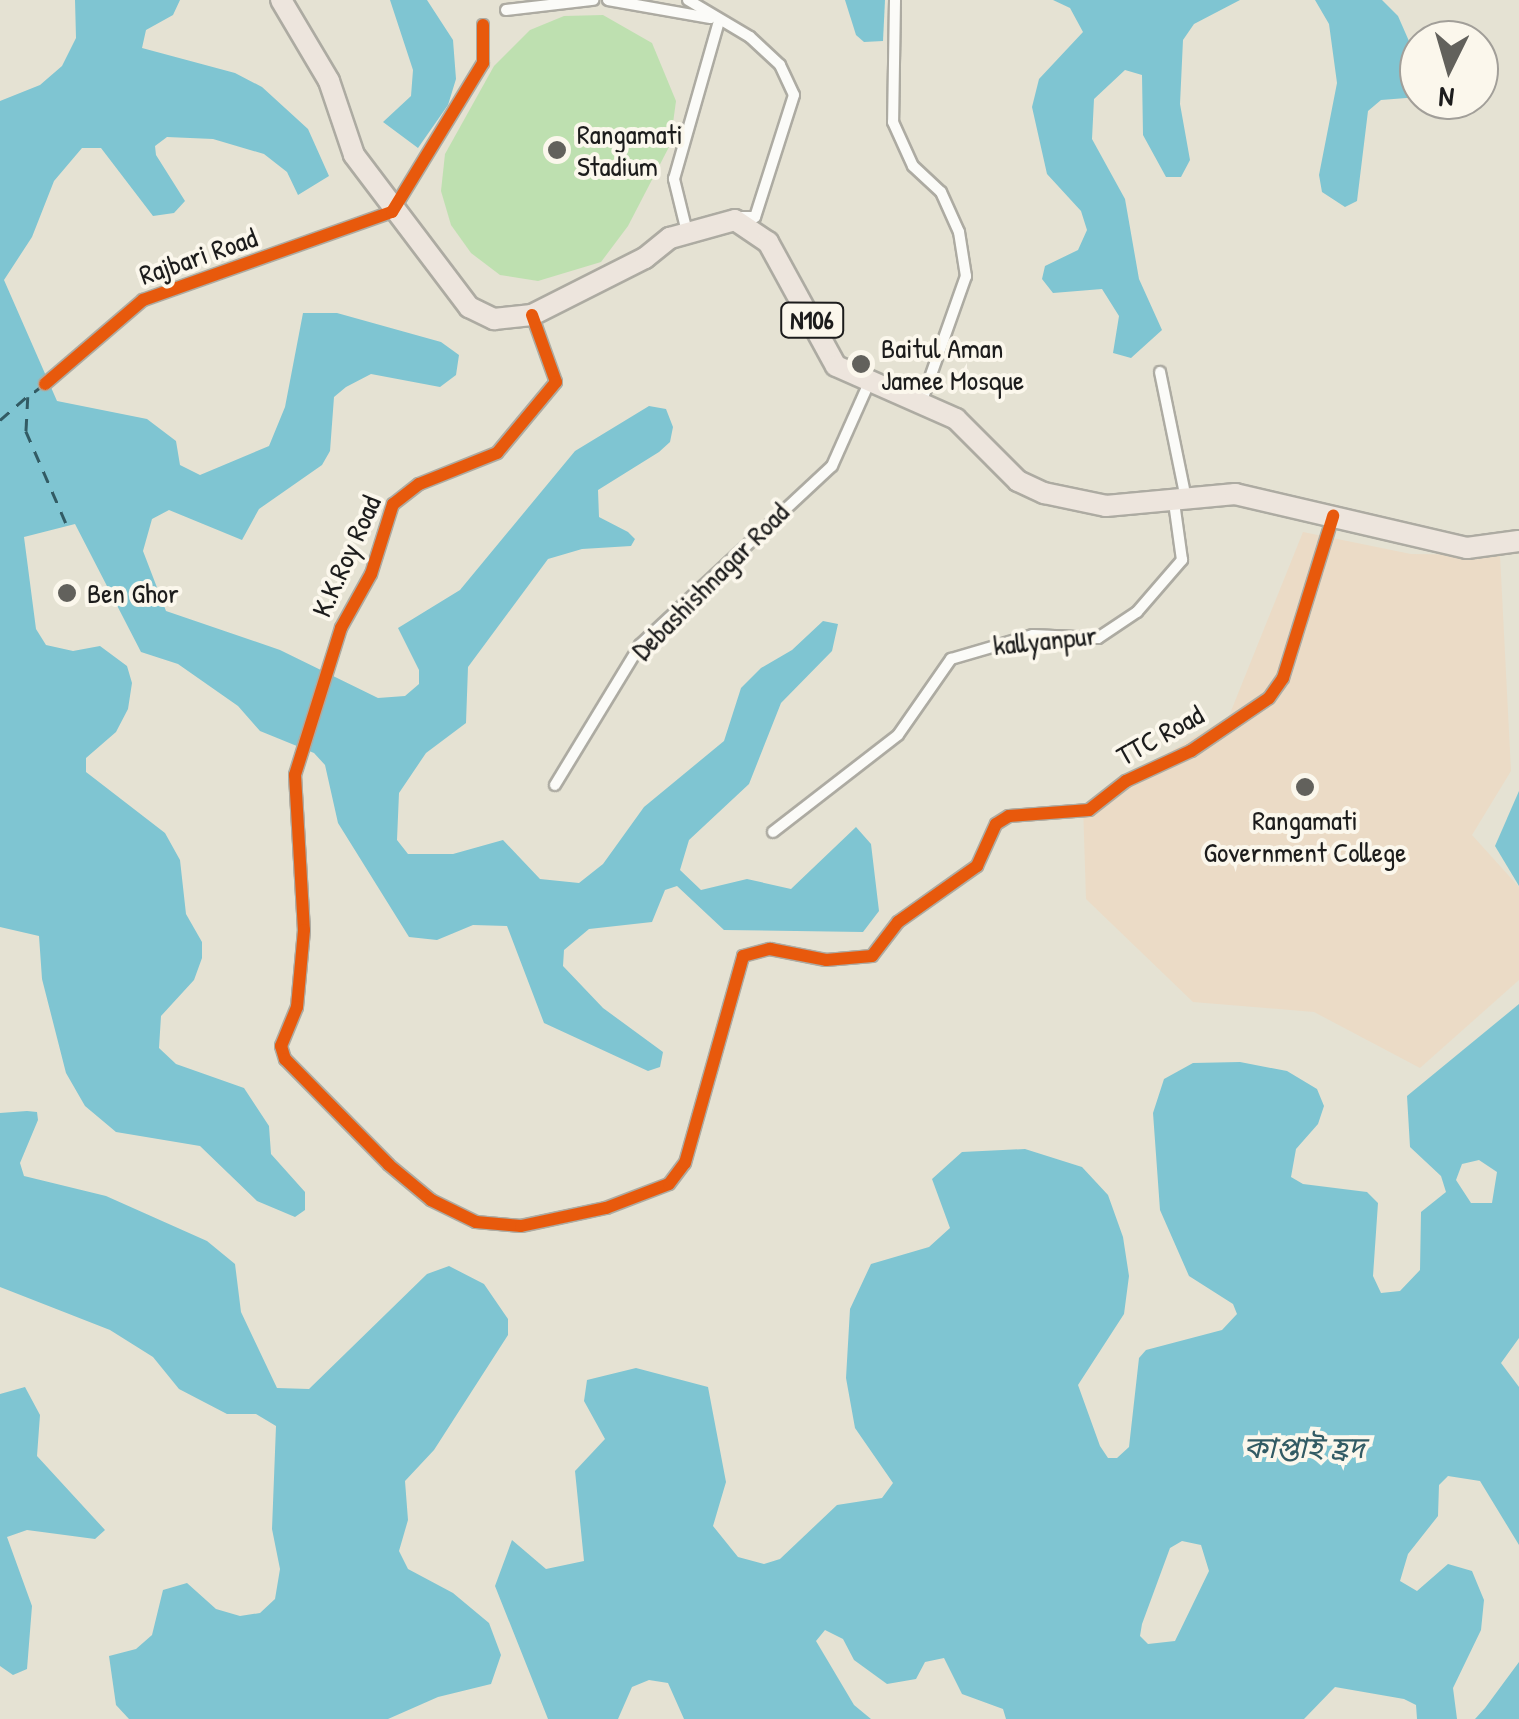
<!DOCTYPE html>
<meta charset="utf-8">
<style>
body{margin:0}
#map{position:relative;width:1519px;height:1719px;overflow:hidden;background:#e5e2d3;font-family:"Patrick Hand","Noto Sans Bengali",sans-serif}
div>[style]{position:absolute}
.built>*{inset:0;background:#ebdbc6}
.green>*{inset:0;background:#bee0b0}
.water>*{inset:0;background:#7fc5d2}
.ferry>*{height:2.5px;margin-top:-1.25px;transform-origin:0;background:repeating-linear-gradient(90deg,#325b64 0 12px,transparent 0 22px)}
.roads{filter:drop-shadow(2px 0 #adaba2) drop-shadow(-2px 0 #adaba2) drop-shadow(0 2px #adaba2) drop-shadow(0 -2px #adaba2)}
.street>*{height:10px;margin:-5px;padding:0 5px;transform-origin:5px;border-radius:5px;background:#fbfbf8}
.highway>*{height:20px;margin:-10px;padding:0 10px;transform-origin:10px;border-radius:10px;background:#ede5dd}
.cycleway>*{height:12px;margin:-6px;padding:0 6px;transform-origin:6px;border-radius:6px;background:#e8590c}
.dots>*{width:28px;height:28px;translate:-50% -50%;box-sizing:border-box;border:5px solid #fbf7ec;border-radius:50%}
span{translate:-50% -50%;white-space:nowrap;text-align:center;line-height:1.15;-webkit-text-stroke:8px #fbf7ec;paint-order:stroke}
.shield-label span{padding:2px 8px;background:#fbf7ec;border:2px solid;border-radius:8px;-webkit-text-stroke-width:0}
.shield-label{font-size:25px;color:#1c1c1c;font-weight:700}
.poi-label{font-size:28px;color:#1c1c1c}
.left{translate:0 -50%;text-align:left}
.street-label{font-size:28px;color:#1c1c1c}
.water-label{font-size:30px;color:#325b64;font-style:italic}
.north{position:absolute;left:1399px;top:20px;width:100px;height:100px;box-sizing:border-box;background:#fbf7ec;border:2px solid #a29f99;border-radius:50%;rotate:185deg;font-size:28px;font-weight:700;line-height:40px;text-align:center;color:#1c1c1c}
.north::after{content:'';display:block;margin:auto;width:35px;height:45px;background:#62615c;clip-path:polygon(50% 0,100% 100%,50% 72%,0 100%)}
</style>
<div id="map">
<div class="built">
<div style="clip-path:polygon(1303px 532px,1411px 554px,1500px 555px,1511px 771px,1472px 835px,1519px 887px,1519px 980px,1420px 1068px,1314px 1012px,1193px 1002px,1086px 899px,1083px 804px,1229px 716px)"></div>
</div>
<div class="green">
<div style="clip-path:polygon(603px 15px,652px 43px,676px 101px,670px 145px,628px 226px,601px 262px,538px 281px,500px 275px,471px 253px,451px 225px,441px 191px,445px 154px,494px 66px,530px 30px,564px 16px)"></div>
</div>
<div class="water">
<div style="clip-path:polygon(75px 0,180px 0,173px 15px,146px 30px,142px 48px,235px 73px,262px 87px,308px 129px,329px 176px,298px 195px,287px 172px,264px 154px,213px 139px,167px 137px,155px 146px,156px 155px,185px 201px,174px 213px,153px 216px,101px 148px,82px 148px,54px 181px,32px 237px,4px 280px,57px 401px,147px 419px,176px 441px,180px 465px,200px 475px,269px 446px,285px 407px,303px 313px,337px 313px,441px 342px,459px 355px,456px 375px,440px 387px,371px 374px,346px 387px,334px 397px,330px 451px,322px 465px,259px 509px,242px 540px,169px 510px,152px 519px,143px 551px,166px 611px,280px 650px,378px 698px,405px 696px,419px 684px,419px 670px,398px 628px,460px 590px,575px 451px,649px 406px,666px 409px,673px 427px,670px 442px,659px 452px,598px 490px,599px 517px,628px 532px,635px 539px,631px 546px,582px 549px,548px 559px,468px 667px,466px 723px,426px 753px,399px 793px,397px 840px,408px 854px,453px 854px,503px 840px,540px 879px,579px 883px,603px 864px,644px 807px,724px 741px,741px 688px,761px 668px,792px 650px,823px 621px,838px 624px,832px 651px,781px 703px,749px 784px,689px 840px,680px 870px,701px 890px,747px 879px,791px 889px,856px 827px,871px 844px,879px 911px,863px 932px,724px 930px,677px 886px,665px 890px,652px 922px,589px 929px,564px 950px,563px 966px,603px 1008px,663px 1052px,660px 1067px,648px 1071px,544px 1023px,507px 926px,473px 925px,437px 940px,409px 937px,338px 823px,325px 765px,314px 753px,260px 731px,238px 706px,178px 664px,141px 652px,75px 524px,24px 537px,36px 629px,46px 645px,73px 651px,100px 646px,127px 666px,132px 683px,128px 709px,116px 732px,86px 758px,86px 772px,165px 833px,180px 860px,186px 914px,202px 942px,202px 958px,194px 980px,161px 1016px,159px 1048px,176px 1064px,244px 1088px,269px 1126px,271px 1154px,305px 1192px,305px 1210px,295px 1217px,257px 1201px,200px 1146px,116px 1132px,85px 1106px,66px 1073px,42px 979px,39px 936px,0 927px,0 101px,40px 85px,62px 66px,76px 38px)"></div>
<div style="clip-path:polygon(390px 0,427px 0,453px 40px,456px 79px,448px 105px,418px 148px,383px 122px,411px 96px,413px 70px)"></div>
<div style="clip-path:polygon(845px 0,885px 0,883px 41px,864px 42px,856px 35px)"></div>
<div style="clip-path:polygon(1053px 0,1240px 0,1194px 24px,1183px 40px,1180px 104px,1190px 160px,1181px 177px,1166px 177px,1143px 135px,1142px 75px,1125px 70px,1094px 99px,1092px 139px,1125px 199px,1139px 279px,1162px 330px,1131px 358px,1113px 353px,1119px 316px,1102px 289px,1053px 293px,1042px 279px,1045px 266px,1078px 250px,1087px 230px,1081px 211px,1047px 174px,1032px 107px,1039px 79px,1083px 32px,1070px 8px)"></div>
<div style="clip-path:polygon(1315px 0,1382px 0,1398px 16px,1419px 64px,1419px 97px,1381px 100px,1368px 111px,1357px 201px,1345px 207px,1322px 192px,1319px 175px,1337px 83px,1329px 24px)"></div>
<div style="clip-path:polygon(1519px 791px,1519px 886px,1495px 846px)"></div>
<div style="clip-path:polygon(evenodd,1519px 1004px,1519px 1338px,1501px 1363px,1519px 1387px,1519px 1545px,1480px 1481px,1448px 1476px,1439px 1485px,1438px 1516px,1408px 1554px,1400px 1581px,1417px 1591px,1448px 1564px,1472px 1571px,1484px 1600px,1481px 1630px,1453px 1688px,1457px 1719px,1417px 1719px,1416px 1705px,1404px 1699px,1335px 1687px,1304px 1719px,1006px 1719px,1003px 1709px,962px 1694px,944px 1658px,925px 1662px,916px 1679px,887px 1684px,854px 1660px,843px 1639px,825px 1630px,816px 1641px,854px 1705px,871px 1719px,684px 1719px,668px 1683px,649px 1680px,632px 1687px,618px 1719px,548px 1719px,495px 1586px,512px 1540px,546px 1569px,584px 1561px,575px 1471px,605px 1439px,584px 1401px,587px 1380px,636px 1368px,708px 1387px,726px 1482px,713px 1526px,738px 1557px,764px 1564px,780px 1559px,837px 1505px,882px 1498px,893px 1483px,855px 1428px,846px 1378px,850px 1309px,871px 1264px,929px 1247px,950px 1228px,932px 1179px,962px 1152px,1025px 1149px,1082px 1167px,1108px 1195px,1123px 1237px,1129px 1276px,1124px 1314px,1078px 1385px,1100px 1446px,1108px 1458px,1117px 1458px,1129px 1447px,1139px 1358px,1146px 1350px,1222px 1330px,1237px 1314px,1233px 1304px,1189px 1276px,1160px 1210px,1153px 1113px,1164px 1079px,1193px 1063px,1240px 1062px,1287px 1071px,1317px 1089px,1324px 1106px,1318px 1124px,1296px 1149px,1291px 1177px,1303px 1184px,1367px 1192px,1378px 1203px,1373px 1276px,1381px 1293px,1400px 1291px,1420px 1270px,1421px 1212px,1446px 1192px,1441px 1176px,1410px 1147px,1407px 1096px,1519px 1004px,1479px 1160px,1497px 1172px,1492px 1203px,1471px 1203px,1456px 1180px,1462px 1164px,1479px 1160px,1519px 1004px,1182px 1541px,1201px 1545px,1209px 1571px,1175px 1641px,1148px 1644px,1140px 1636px,1142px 1624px,1170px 1548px,1182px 1541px)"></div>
<div style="clip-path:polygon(27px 1111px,37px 1112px,38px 1120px,20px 1163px,24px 1176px,106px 1196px,207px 1241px,235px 1264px,241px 1312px,277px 1388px,309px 1389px,427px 1274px,449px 1266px,484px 1284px,508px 1319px,508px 1335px,434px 1450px,405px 1481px,408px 1520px,399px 1551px,408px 1569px,453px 1593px,489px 1623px,501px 1655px,491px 1684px,438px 1697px,388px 1719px,129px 1719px,116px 1705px,109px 1656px,136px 1649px,152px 1635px,163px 1590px,187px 1583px,216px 1609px,240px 1616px,260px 1613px,275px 1599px,280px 1569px,272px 1529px,276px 1426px,256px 1414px,227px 1414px,179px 1389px,153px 1357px,110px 1330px,0 1287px,0 1113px)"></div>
<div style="clip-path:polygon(25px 1387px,40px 1415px,37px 1456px,105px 1530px,95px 1539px,27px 1530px,7px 1537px,32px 1606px,27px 1669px,13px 1675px,0 1666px,0 1394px)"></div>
<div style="clip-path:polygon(1519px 1662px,1519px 1719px,1475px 1719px,1485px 1708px)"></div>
</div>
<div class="ferry">
<div style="left:44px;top:385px;width:20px;rotate:143deg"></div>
<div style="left:28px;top:397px;width:34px;rotate:93deg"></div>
<div style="left:26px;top:431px;width:100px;rotate:66.5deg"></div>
<div style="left:0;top:420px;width:41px;rotate:-41.1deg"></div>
</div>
<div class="roads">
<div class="street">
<div style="left:608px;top:0;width:104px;rotate:10deg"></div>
<div style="left:688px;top:0;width:72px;rotate:30.8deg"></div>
<div style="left:750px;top:37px;width:41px;rotate:43deg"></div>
<div style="left:780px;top:65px;width:33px;rotate:65deg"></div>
<div style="left:794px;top:95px;width:128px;rotate:107.7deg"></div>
<div style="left:755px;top:217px;width:17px;rotate:180deg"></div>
<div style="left:895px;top:0;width:122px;rotate:90.9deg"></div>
<div style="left:893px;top:122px;width:48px;rotate:65.6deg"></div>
<div style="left:913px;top:166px;width:38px;rotate:43deg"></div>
<div style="left:941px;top:192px;width:44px;rotate:65.8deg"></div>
<div style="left:959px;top:232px;width:45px;rotate:81deg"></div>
<div style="left:966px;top:276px;width:135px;rotate:109.5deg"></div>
<div style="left:506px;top:10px;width:88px;rotate:-6.6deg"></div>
<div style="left:687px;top:232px;width:55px;rotate:-103.8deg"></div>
<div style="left:674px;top:179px;width:164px;rotate:-74.1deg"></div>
<div style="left:532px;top:315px;width:71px;rotate:70.3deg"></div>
<div style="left:556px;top:382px;width:92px;rotate:129.7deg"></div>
<div style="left:497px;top:453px;width:84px;rotate:158.3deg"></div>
<div style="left:419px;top:484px;width:33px;rotate:142deg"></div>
<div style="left:393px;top:504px;width:73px;rotate:107.4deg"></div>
<div style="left:371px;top:574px;width:62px;rotate:119.1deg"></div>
<div style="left:341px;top:628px;width:154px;rotate:107.4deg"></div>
<div style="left:295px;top:775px;width:155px;rotate:86.7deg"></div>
<div style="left:304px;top:930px;width:77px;rotate:95.2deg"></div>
<div style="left:297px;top:1007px;width:42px;rotate:112.3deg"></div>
<div style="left:281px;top:1046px;width:14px;rotate:73deg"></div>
<div style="left:285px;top:1059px;width:148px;rotate:45.5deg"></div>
<div style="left:389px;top:1165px;width:55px;rotate:39.8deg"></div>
<div style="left:431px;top:1200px;width:50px;rotate:26.1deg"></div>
<div style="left:476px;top:1222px;width:45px;rotate:5.1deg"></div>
<div style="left:521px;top:1226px;width:87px;rotate:-12deg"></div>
<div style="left:606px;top:1208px;width:67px;rotate:-20.9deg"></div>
<div style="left:669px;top:1184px;width:26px;rotate:-53deg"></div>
<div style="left:685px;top:1163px;width:215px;rotate:-74.3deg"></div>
<div style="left:743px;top:956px;width:28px;rotate:-15deg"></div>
<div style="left:770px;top:949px;width:57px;rotate:11.1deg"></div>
<div style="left:826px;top:960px;width:46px;rotate:-5deg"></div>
<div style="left:872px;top:956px;width:43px;rotate:-52.6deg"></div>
<div style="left:898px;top:922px;width:97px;rotate:-35.3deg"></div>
<div style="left:977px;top:866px;width:46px;rotate:-65.7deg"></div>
<div style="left:996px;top:824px;width:15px;rotate:-32deg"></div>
<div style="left:1009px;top:816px;width:80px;rotate:-4.3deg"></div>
<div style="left:1089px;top:810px;width:47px;rotate:-38.1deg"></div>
<div style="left:1126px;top:781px;width:72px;rotate:-24.8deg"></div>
<div style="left:1191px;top:751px;width:94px;rotate:-34.2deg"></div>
<div style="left:1269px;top:698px;width:24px;rotate:-55deg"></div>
<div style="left:1283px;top:678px;width:170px;rotate:-72.8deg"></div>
<div style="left:1160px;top:372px;width:130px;rotate:78.4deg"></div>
<div style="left:45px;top:384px;width:129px;rotate:-40.6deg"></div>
<div style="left:143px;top:300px;width:264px;rotate:-19.5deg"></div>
<div style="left:392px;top:212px;width:175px;rotate:-58.6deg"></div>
<div style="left:483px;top:63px;width:38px;rotate:-90deg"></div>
<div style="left:555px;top:785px;width:164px;rotate:-58.7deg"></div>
<div style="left:640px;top:645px;width:262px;rotate:-43deg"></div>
<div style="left:832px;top:466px;width:91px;rotate:-66deg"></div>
<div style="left:773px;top:832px;width:158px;rotate:-37.8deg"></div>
<div style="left:898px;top:735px;width:93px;rotate:-55.1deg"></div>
<div style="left:951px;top:659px;width:85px;rotate:-16.3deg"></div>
<div style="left:1033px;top:635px;width:65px;rotate:2.6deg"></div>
<div style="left:1098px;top:638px;width:47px;rotate:-33.7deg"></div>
<div style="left:1137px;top:612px;width:69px;rotate:-49.1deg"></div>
<div style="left:1182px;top:560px;width:59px;rotate:-97.9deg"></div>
</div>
<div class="highway">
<div style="left:281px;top:0;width:94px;rotate:59.3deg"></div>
<div style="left:329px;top:81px;width:78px;rotate:71.3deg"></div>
<div style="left:354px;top:155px;width:191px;rotate:52.9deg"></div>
<div style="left:469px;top:307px;width:28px;rotate:26deg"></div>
<div style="left:494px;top:319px;width:38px;rotate:-6deg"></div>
<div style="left:532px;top:315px;width:127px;rotate:-26.8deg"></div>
<div style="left:645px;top:258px;width:32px;rotate:-39deg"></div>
<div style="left:670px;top:238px;width:67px;rotate:-15.5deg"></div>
<div style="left:735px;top:220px;width:40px;rotate:34deg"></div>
<div style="left:768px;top:242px;width:141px;rotate:61.3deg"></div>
<div style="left:836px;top:366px;width:131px;rotate:23.8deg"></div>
<div style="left:956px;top:419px;width:88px;rotate:45deg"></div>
<div style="left:1018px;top:481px;width:29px;rotate:25deg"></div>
<div style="left:1044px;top:493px;width:63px;rotate:11.8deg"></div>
<div style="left:1106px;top:506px;width:130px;rotate:-5.3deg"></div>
<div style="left:1235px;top:494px;width:238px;rotate:13.1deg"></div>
<div style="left:1467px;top:548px;width:52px;rotate:-7.7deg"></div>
</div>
</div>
<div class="cycleway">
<div style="left:532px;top:315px;width:71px;rotate:70.3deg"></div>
<div style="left:556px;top:382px;width:92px;rotate:129.7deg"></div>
<div style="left:497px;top:453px;width:84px;rotate:158.3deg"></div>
<div style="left:419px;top:484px;width:33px;rotate:142deg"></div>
<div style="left:393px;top:504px;width:73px;rotate:107.4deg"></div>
<div style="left:371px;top:574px;width:62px;rotate:119.1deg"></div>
<div style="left:341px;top:628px;width:154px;rotate:107.4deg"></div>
<div style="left:295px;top:775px;width:155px;rotate:86.7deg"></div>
<div style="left:304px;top:930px;width:77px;rotate:95.2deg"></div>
<div style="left:297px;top:1007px;width:42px;rotate:112.3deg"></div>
<div style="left:281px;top:1046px;width:14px;rotate:73deg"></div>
<div style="left:285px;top:1059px;width:148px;rotate:45.5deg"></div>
<div style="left:389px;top:1165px;width:55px;rotate:39.8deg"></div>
<div style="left:431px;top:1200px;width:50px;rotate:26.1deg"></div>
<div style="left:476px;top:1222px;width:45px;rotate:5.1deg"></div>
<div style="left:521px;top:1226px;width:87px;rotate:-12deg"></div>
<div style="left:606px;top:1208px;width:67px;rotate:-20.9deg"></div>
<div style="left:669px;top:1184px;width:26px;rotate:-53deg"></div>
<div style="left:685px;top:1163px;width:215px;rotate:-74.3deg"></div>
<div style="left:743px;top:956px;width:28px;rotate:-15deg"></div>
<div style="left:770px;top:949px;width:57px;rotate:11.1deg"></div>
<div style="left:826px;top:960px;width:46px;rotate:-5deg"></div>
<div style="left:872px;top:956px;width:43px;rotate:-52.6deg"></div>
<div style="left:898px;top:922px;width:97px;rotate:-35.3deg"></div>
<div style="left:977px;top:866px;width:46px;rotate:-65.7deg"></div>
<div style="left:996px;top:824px;width:15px;rotate:-32deg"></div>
<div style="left:1009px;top:816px;width:80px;rotate:-4.3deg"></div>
<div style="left:1089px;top:810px;width:47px;rotate:-38.1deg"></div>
<div style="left:1126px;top:781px;width:72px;rotate:-24.8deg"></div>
<div style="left:1191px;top:751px;width:94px;rotate:-34.2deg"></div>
<div style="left:1269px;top:698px;width:24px;rotate:-55deg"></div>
<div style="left:1283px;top:678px;width:170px;rotate:-72.8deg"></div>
<div style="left:45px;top:384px;width:129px;rotate:-40.6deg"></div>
<div style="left:143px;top:300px;width:264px;rotate:-19.5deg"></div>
<div style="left:392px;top:212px;width:175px;rotate:-58.6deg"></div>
<div style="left:483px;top:63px;width:38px;rotate:-90deg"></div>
</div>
<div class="dots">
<div style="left:557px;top:150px;background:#62615c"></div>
<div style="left:861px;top:364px;background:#62615c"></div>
<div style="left:67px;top:593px;background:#62615c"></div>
<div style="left:1305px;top:787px;background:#62615c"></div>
</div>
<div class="shield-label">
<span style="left:812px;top:320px">N106</span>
</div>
<div class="poi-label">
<span class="left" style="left:577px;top:150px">Rangamati<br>Stadium</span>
<span class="left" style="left:881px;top:364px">Baitul Aman<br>Jamee Mosque</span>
<span class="left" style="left:87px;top:593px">Ben Ghor</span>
<span style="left:1305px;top:836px">Rangamati<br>Government College</span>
</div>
<div class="street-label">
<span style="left:198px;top:256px;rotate:-19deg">Rajbari Road</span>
<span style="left:346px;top:556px;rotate:-66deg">K.K.Roy Road</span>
<span style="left:710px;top:581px;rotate:-45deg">Debashishnagar Road</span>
<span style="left:1045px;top:640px;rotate:-6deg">kallyanpur</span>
<span style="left:1160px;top:735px;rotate:-29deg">TTC Road</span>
</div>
<div class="water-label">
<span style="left:1304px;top:1447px">কাপ্তাই হ্রদ</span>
</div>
<div class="north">N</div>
</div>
